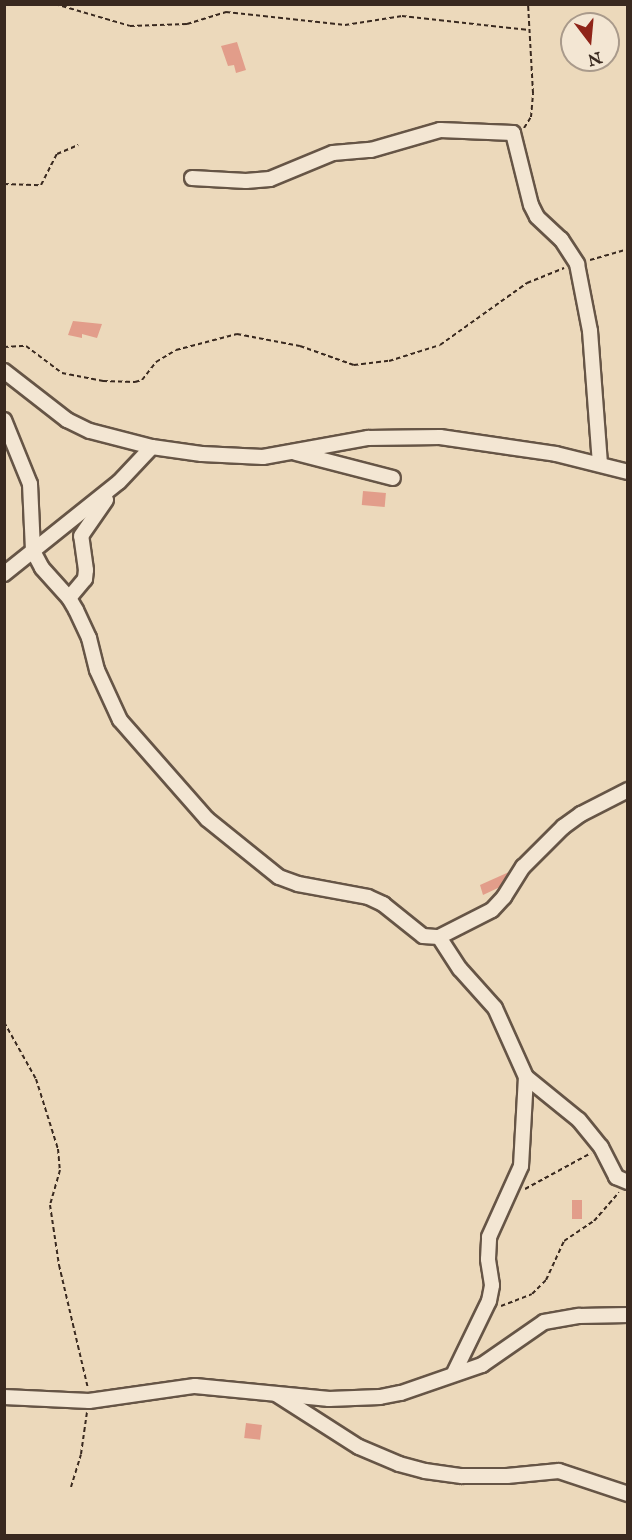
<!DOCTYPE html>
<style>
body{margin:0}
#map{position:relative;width:632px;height:1540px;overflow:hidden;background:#ecd9bb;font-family:"IM FELL English",serif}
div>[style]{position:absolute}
.building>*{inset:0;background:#e29d8a;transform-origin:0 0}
.path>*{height:2px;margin-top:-1px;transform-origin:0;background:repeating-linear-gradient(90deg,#39291f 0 4.5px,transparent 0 7.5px)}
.roads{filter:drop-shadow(2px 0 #665546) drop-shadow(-2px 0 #665546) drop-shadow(0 2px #665546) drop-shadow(0 -2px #665546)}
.minor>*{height:14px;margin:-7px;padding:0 7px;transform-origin:7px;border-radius:7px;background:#f3e6d3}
span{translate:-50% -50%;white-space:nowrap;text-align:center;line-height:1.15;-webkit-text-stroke:5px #f3e6d3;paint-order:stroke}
.frame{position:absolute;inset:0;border:6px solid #39291f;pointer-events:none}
.north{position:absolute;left:560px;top:12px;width:60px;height:60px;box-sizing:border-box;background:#f3e6d3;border:2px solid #a99a8b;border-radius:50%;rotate:164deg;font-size:16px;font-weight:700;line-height:24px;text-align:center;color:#39291f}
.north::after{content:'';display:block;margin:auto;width:21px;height:27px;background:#8f2418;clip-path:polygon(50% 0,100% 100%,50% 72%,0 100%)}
</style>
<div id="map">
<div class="building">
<div style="clip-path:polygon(237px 42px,246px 70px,236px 73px,234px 65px,228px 66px,221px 46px)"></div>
<div style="clip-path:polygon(73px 321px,102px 324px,97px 338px,82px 334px,82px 338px,68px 335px)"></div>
<div style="left:363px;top:491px;width:23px;height:14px;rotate:5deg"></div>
<div style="clip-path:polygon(509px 872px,500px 887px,483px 895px,480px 885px)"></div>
<div style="left:572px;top:1200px;width:10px;height:19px"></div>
<div style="left:246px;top:1423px;width:16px;height:15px;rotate:7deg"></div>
</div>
<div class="path">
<div style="left:55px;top:4px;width:78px;rotate:16.3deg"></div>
<div style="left:130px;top:26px;width:57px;rotate:-2deg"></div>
<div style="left:187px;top:24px;width:41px;rotate:-17.1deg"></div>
<div style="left:226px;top:12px;width:120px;rotate:6.2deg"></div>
<div style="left:345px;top:25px;width:58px;rotate:-9deg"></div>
<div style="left:402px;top:16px;width:128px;rotate:6.3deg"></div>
<div style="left:524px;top:128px;width:13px;rotate:-58deg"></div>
<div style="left:531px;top:117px;width:24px;rotate:-85deg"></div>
<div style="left:533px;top:93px;width:89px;rotate:-93.2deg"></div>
<div style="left:4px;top:184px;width:37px;rotate:2deg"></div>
<div style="left:41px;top:185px;width:35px;rotate:-63deg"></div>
<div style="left:57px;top:154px;width:23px;rotate:-23deg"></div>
<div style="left:590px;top:260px;width:40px;rotate:-16deg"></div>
<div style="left:4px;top:347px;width:22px;rotate:-3deg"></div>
<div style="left:26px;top:346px;width:45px;rotate:36.9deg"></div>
<div style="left:62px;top:373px;width:42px;rotate:11deg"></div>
<div style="left:103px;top:381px;width:32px;rotate:2deg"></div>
<div style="left:135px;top:382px;width:7px;rotate:-16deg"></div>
<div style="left:142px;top:380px;width:23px;rotate:-52deg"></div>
<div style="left:156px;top:362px;width:23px;rotate:-31deg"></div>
<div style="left:176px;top:350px;width:63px;rotate:-14.7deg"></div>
<div style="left:237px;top:334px;width:64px;rotate:10.8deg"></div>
<div style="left:300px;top:346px;width:57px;rotate:19.4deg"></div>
<div style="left:354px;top:365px;width:35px;rotate:-7deg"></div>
<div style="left:389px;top:361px;width:53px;rotate:-17.4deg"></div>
<div style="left:440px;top:345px;width:107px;rotate:-35.5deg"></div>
<div style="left:527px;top:283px;width:40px;rotate:-22deg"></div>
<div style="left:4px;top:1022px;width:65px;rotate:60.7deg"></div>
<div style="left:36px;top:1079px;width:73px;rotate:72.6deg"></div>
<div style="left:58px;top:1149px;width:21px;rotate:85deg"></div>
<div style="left:60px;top:1170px;width:36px;rotate:106deg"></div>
<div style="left:50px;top:1205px;width:61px;rotate:81.5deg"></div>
<div style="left:59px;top:1265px;width:127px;rotate:76.8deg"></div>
<div style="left:525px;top:1189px;width:75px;rotate:-28.6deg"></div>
<div style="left:501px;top:1306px;width:33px;rotate:-21deg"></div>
<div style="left:532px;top:1294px;width:20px;rotate:-45deg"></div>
<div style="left:546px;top:1280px;width:43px;rotate:-65.2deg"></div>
<div style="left:564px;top:1241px;width:36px;rotate:-34deg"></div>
<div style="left:594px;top:1221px;width:38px;rotate:-49deg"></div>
<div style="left:71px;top:1487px;width:34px;rotate:-73deg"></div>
<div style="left:81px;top:1454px;width:42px;rotate:-81.9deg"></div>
</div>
<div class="roads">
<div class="minor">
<div style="left:192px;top:178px;width:54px;rotate:3.2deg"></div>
<div style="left:246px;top:181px;width:24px;rotate:-5deg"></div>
<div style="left:270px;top:179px;width:68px;rotate:-22.4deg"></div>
<div style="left:333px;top:153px;width:38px;rotate:-5deg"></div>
<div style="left:371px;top:150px;width:72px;rotate:-16.2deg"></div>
<div style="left:440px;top:130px;width:73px;rotate:2.4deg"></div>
<div style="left:513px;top:133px;width:74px;rotate:76deg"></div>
<div style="left:531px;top:205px;width:13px;rotate:63deg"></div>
<div style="left:537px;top:217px;width:33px;rotate:43deg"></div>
<div style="left:561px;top:239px;width:30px;rotate:57deg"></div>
<div style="left:577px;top:264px;width:68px;rotate:79deg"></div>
<div style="left:590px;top:331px;width:132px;rotate:85.7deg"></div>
<div style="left:4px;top:371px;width:80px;rotate:37.9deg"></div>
<div style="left:67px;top:420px;width:25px;rotate:26deg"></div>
<div style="left:90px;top:431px;width:64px;rotate:14.5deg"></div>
<div style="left:152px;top:447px;width:50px;rotate:8deg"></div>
<div style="left:202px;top:454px;width:61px;rotate:2.8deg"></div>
<div style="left:263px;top:457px;width:107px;rotate:-10.3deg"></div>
<div style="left:368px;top:438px;width:72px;rotate:-0.8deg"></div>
<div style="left:440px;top:437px;width:117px;rotate:8.3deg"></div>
<div style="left:556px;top:454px;width:74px;rotate:14deg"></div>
<div style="left:4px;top:420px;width:69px;rotate:67.9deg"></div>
<div style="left:30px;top:484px;width:67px;rotate:87.4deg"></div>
<div style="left:33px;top:551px;width:19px;rotate:62deg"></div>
<div style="left:42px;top:568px;width:40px;rotate:48deg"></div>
<div style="left:69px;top:598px;width:14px;rotate:60deg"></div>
<div style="left:76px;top:610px;width:31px;rotate:65deg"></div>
<div style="left:89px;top:638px;width:33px;rotate:76deg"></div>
<div style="left:97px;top:670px;width:55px;rotate:65.3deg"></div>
<div style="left:120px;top:720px;width:132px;rotate:48.7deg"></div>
<div style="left:207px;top:819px;width:92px;rotate:38.9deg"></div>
<div style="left:279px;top:877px;width:20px;rotate:20deg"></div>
<div style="left:298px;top:884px;width:71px;rotate:10.5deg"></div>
<div style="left:368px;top:897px;width:17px;rotate:25deg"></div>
<div style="left:383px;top:904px;width:51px;rotate:38.7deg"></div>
<div style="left:423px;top:936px;width:16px;rotate:4deg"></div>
<div style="left:439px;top:937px;width:59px;rotate:-27deg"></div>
<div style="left:492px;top:910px;width:18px;rotate:-47deg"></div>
<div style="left:504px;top:897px;width:36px;rotate:-58deg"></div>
<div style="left:523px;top:867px;width:57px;rotate:-45deg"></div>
<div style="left:563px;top:827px;width:22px;rotate:-36deg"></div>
<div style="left:581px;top:814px;width:53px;rotate:-27.1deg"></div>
<div style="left:296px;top:453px;width:100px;rotate:14.5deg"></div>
<div style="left:4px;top:574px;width:147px;rotate:-38.7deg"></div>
<div style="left:119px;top:482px;width:48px;rotate:-46.7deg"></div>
<div style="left:69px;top:598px;width:25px;rotate:-50deg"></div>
<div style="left:85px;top:579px;width:9px;rotate:-84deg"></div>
<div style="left:86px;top:570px;width:34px;rotate:-98deg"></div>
<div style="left:81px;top:536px;width:44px;rotate:-55.2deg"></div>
<div style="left:439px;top:937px;width:38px;rotate:57deg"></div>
<div style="left:460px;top:969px;width:52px;rotate:48.1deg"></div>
<div style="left:495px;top:1008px;width:76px;rotate:65.8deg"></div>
<div style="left:526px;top:1077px;width:68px;rotate:39.1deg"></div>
<div style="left:579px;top:1120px;width:35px;rotate:51deg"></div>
<div style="left:601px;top:1147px;width:34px;rotate:63deg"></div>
<div style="left:616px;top:1177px;width:13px;rotate:23deg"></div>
<div style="left:454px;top:1373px;width:80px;rotate:-64.1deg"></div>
<div style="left:489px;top:1301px;width:16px;rotate:-79deg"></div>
<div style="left:492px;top:1285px;width:26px;rotate:-99deg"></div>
<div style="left:488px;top:1259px;width:22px;rotate:-87deg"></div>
<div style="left:489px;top:1237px;width:78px;rotate:-65.7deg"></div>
<div style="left:521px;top:1166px;width:89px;rotate:-86.8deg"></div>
<div style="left:276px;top:1394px;width:98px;rotate:32.6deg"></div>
<div style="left:359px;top:1447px;width:43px;rotate:23deg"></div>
<div style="left:399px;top:1464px;width:27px;rotate:15deg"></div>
<div style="left:425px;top:1471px;width:37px;rotate:8deg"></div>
<div style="left:462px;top:1476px;width:45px"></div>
<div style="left:507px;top:1476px;width:52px;rotate:-5.5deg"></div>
<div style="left:559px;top:1471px;width:73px;rotate:18.4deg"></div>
<div style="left:4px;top:1397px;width:85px;rotate:2.7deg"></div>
<div style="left:89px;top:1401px;width:107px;rotate:-8.1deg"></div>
<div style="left:195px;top:1386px;width:135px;rotate:5.5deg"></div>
<div style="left:329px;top:1399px;width:51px;rotate:-2.2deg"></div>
<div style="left:380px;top:1397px;width:21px;rotate:-11deg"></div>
<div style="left:401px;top:1393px;width:86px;rotate:-19.1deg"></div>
<div style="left:482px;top:1365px;width:75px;rotate:-34.7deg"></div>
<div style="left:544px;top:1322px;width:36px;rotate:-10deg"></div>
<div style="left:579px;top:1316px;width:49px;rotate:-1.2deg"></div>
</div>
</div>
<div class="frame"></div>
<div class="north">N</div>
</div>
